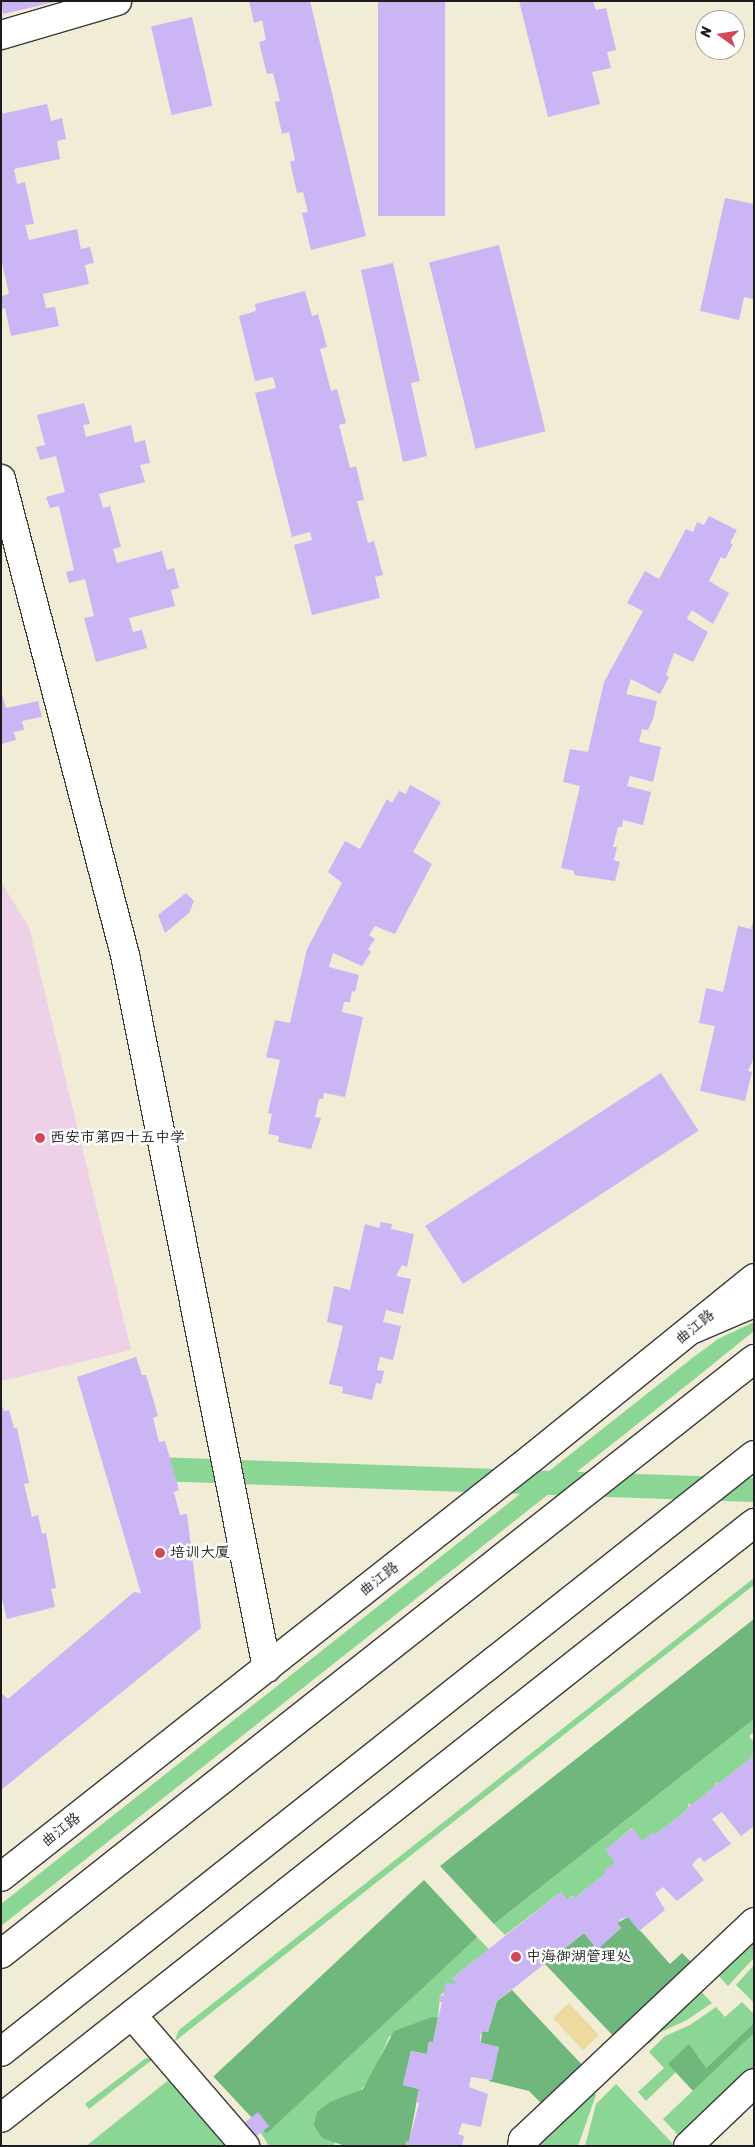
<!DOCTYPE html>
<meta charset="utf-8">
<style>
body{margin:0}
#map{position:relative;width:755px;height:2147px;overflow:hidden;background:#f1ecd6;font-family:Sriracha,"LXGW WenKai TC",sans-serif}
div>[style]{position:absolute}
.built>*{inset:0;background:#eed0e8}
.green>*{inset:0;background:#8bd694;transform-origin:0 0}
.forest>*{inset:0;background:#70b77e;transform-origin:0 0}
.sand>*{inset:0;background:#eeda9e;transform-origin:0 0}
.building>*{inset:0;background:#cbb5f4;transform-origin:0 0}
.roads{filter:drop-shadow(1px 0 #3c3b38) drop-shadow(-1px 0 #3c3b38) drop-shadow(0 1px #3c3b38) drop-shadow(0 -1px #3c3b38)}
.minor>*{height:28px;margin:-14px;padding:0 14px;transform-origin:14px;border-radius:14px;background:#fff}
.major>*{height:28px;margin:-14px;padding:0 14px;transform-origin:14px;border-radius:14px;background:#fff}
.highway>*{height:28px;margin:-14px;padding:0 14px;transform-origin:14px;border-radius:14px;background:#fff}
.dots>*{width:14px;height:14px;translate:-50% -50%;box-sizing:border-box;border:2px solid #fff;border-radius:50%}
span{translate:-50% -50%;white-space:nowrap;text-align:center;line-height:1.15;-webkit-text-stroke:5px #fff;paint-order:stroke}
.poi-label{font-size:15px;color:#1c1c1c}
.left{translate:0 -50%;text-align:left}
.street-label{font-size:15px;color:#1c1c1c}
.frame{position:absolute;inset:0;border:2px solid #1c1c1c;pointer-events:none}
.north{position:absolute;left:695px;top:10px;width:50px;height:50px;box-sizing:border-box;background:#fff;border:1px solid #a4a4a4;border-radius:50%;rotate:283deg;font-size:14px;font-weight:700;line-height:20px;text-align:center;color:#1c1c1c}
.north::after{content:'';display:block;margin:auto;width:18px;height:22px;background:#d1495b;clip-path:polygon(50% 0,100% 100%,50% 72%,0 100%)}
</style>
<div id="map">
<div class="built">
<div style="clip-path:polygon(1px 882px,29px 927px,131px 1350px,1px 1381px)"></div>
</div>
<div class="green">
<div style="clip-path:polygon(754px 1322px,754px 1331px,692px 1381px,1px 1926px,1px 1904px,691px 1359px,718px 1339px)"></div>
<div style="left:754px;top:1478px;width:24px;height:591px;rotate:92deg"></div>
<div style="clip-path:polygon(754px 1578px,754px 1585px,174px 2042px,179px 2030px)"></div>
<div style="clip-path:polygon(754px 1719px,754px 1732px,749px 1736px,754px 1742px,754px 1753px,750px 1759px,718px 1784px,716px 1782px,713px 1788px,692px 1805px,689px 1803px,687px 1810px,655px 1835px,653px 1833px,642px 1841px,632px 1828px,606px 1850px,615px 1862px,606px 1873px,575px 1898px,572px 1896px,567px 1900px,561px 1892px,505px 1935px,494px 1924px)"></div>
<div style="clip-path:polygon(477px 1937px,489px 1949px,452px 1978px,458px 1985px,440px 1995px,438px 2018px,389px 2037px,369px 2082px,358px 2092px,334px 2145px,345px 2146px,269px 2146px,261px 2133px,258px 2112px)"></div>
<div style="clip-path:polygon(754px 1941px,754px 1958px,728px 1986px,718px 1975px)"></div>
<div style="clip-path:polygon(754px 1965px,754px 2003px,736px 1985px)"></div>
<div style="clip-path:polygon(692px 1982px,712px 2003px,687px 2020px,661px 2032px,649px 2044px,638px 2032px)"></div>
<div style="clip-path:polygon(742px 2002px,754px 2014px,754px 2023px,706px 2068px,697px 2059px,700px 2056px,676px 2072px,646px 2101px,638px 2092px,664px 2068px,649px 2052px,665px 2036px,690px 2025px,716px 2007px,725px 2017px)"></div>
<div style="clip-path:polygon(754px 2033px,754px 2071px,679px 2136px,663px 2119px)"></div>
<div style="clip-path:polygon(146px 2058px,153px 2059px,89px 2109px,85px 2104px)"></div>
<div style="clip-path:polygon(171px 2078px,230px 2146px,86px 2146px)"></div>
<div style="clip-path:polygon(585px 2083px,596px 2095px,578px 2146px,529px 2146px)"></div>
<div style="clip-path:polygon(616px 2084px,675px 2146px,585px 2146px,596px 2104px)"></div>
</div>
<div class="forest">
<div style="clip-path:polygon(754px 1619px,754px 1719px,494px 1924px,440px 1866px)"></div>
<div style="left:424px;top:1880px;width:78px;height:288px;rotate:47deg"></div>
<div style="clip-path:polygon(628px 1917px,670px 1964px,682px 1953px,694px 1965px,616px 2039px,545px 1964px,584px 1933px,597px 1949px,621px 1928px,617px 1923px)"></div>
<div style="clip-path:polygon(512px 1990px,585px 2068px,544px 2106px,529px 2091px,489px 2081px,499px 2047px,481px 2043px,482px 2031px,488px 2032px,497px 2001px)"></div>
<div style="clip-path:polygon(432px 2017px,438px 2018px,433px 2042px,429px 2042px,427px 2054px,411px 2051px,403px 2085px,419px 2089px,409px 2142px,405px 2146px,345px 2146px,322px 2138px,314px 2125px,317px 2112px,330px 2102px,363px 2089px,394px 2031px)"></div>
<div style="clip-path:polygon(754px 2023px,754px 2033px,693px 2091px,668px 2064px,689px 2044px,706px 2068px)"></div>
</div>
<div class="sand">
<div style="left:569px;top:2003px;width:44px;height:22px;rotate:47deg"></div>
</div>
<div class="building">
<div style="clip-path:polygon(1px 1px,55px 1px,55px 2px,3px 14px)"></div>
<div style="clip-path:polygon(249px 1px,310px 1px,366px 236px,311px 250px,302px 213px,308px 212px,303px 192px,297px 193px,290px 162px,295px 160px,289px 132px,282px 134px,275px 102px,280px 101px,273px 73px,267px 74px,259px 42px,266px 40px,262px 20px,254px 23px)"></div>
<div style="left:378px;top:1px;width:67px;height:215px"></div>
<div style="clip-path:polygon(519px 1px,593px 1px,596px 10px,606px 8px,616px 50px,607px 52px,611px 68px,592px 72px,600px 104px,548px 117px)"></div>
<div style="left:192px;top:17px;width:91px;height:42px;rotate:77deg"></div>
<div style="clip-path:polygon(47px 104px,51px 121px,62px 118px,66px 139px,57px 141px,60px 159px,14px 169px,17px 184px,25px 182px,34px 224px,25px 225px,29px 240px,77px 229px,81px 249px,90px 247px,94px 263px,85px 265px,89px 284px,43px 294px,46px 308px,55px 307px,59px 326px,11px 336px,5px 308px,1px 309px,1px 296px,9px 294px,1px 259px,1px 114px)"></div>
<div style="clip-path:polygon(725px 198px,754px 204px,754px 299px,744px 297px,739px 320px,700px 311px)"></div>
<div style="left:499px;top:245px;width:192px;height:72px;rotate:76deg"></div>
<div style="clip-path:polygon(393px 263px,420px 381px,411px 383px,427px 456px,403px 462px,361px 270px)"></div>
<div style="clip-path:polygon(305px 291px,312px 316px,318px 314px,327px 347px,320px 349px,331px 391px,337px 389px,346px 423px,339px 425px,350px 468px,356px 466px,364px 500px,357px 501px,368px 543px,374px 541px,383px 575px,375px 577px,380px 598px,312px 615px,294px 545px,312px 540px,310px 532px,292px 537px,255px 393px,276px 388px,273px 377px,255px 381px,239px 316px,256px 311px,255px 304px)"></div>
<div style="clip-path:polygon(84px 403px,90px 424px,83px 425px,86px 437px,131px 425px,135px 443px,145px 440px,150px 463px,140px 465px,145px 482px,99px 494px,103px 508px,110px 506px,121px 547px,113px 549px,117px 563px,162px 551px,167px 570px,174px 568px,179px 588px,171px 590px,175px 606px,129px 618px,133px 632px,142px 630px,147px 648px,96px 662px,84px 618px,94px 616px,85px 579px,69px 583px,66px 572px,74px 570px,59px 506px,50px 508px,46px 497px,65px 492px,56px 456px,40px 460px,36px 447px,45px 445px,37px 415px)"></div>
<div style="clip-path:polygon(709px 516px,737px 530px,730px 543px,733px 544px,725px 559px,721px 557px,709px 581px,729px 593px,713px 624px,692px 610px,688px 616px,687px 619px,708px 632px,693px 662px,674px 653px,666px 675px,669px 677px,660px 694px,631px 679px,626px 694px,657px 701px,653px 719px,648px 730px,642px 729px,639px 742px,661px 747px,653px 782px,630px 776px,627px 786px,651px 792px,643px 825px,623px 820px,622px 827px,618px 827px,613px 847px,617px 847px,614px 860px,620px 862px,615px 881px,574px 875px,574px 871px,561px 868px,580px 786px,563px 782px,570px 749px,588px 752px,604px 682px,643px 611px,627px 603px,645px 571px,659px 579px,686px 529px,693px 532px,697px 522px,704px 525px)"></div>
<div style="clip-path:polygon(1px 691px,6px 708px,38px 701px,42px 717px,22px 721px,24px 730px,14px 732px,16px 740px,1px 744px)"></div>
<div style="clip-path:polygon(410px 785px,441px 802px,413px 852px,432px 864px,395px 934px,375px 926px,369px 935px,375px 939px,368px 949px,371px 952px,362px 966px,333px 953px,329px 967px,359px 975px,355px 992px,352px 991px,350px 1002px,344px 1002px,342px 1012px,363px 1017px,345px 1097px,324px 1093px,323px 1099px,319px 1099px,315px 1117px,321px 1118px,311px 1149px,278px 1142px,279px 1136px,268px 1134px,272px 1114px,268px 1113px,280px 1060px,266px 1057px,275px 1020px,290px 1023px,307px 949px,342px 883px,328px 872px,345px 841px,360px 849px,387px 799px,392px 803px,399px 791px,406px 794px)"></div>
<div style="clip-path:polygon(186px 893px,194px 901px,189px 913px,165px 933px,158px 915px)"></div>
<div style="clip-path:polygon(753px 922px,754px 1058px,748px 1071px,752px 1072px,745px 1101px,700px 1091px,715px 1026px,699px 1023px,706px 988px,723px 992px,738px 926px,751px 929px)"></div>
<div style="left:661px;top:1073px;width:69px;height:281px;rotate:57deg"></div>
<div style="clip-path:polygon(381px 1222px,392px 1224px,391px 1229px,414px 1234px,407px 1267px,402px 1265px,396px 1276px,411px 1279px,403px 1314px,386px 1310px,383px 1322px,401px 1326px,393px 1360px,380px 1357px,377px 1370px,384px 1371px,381px 1384px,376px 1383px,372px 1400px,342px 1393px,343px 1387px,329px 1384px,343px 1326px,327px 1322px,334px 1286px,350px 1290px,365px 1224px,379px 1228px)"></div>
<div style="clip-path:polygon(136px 1357px,142px 1375px,146px 1375px,158px 1416px,153px 1418px,159px 1442px,165px 1441px,179px 1490px,174px 1492px,180px 1515px,187px 1514px,201px 1628px,1px 1790px,1px 1693px,8px 1699px,134px 1592px,141px 1593px,77px 1377px)"></div>
<div style="clip-path:polygon(1px 1403px,4px 1411px,9px 1410px,14px 1428px,17px 1428px,29px 1483px,24px 1484px,32px 1517px,38px 1515px,42px 1534px,46px 1533px,56px 1588px,51px 1589px,55px 1607px,7px 1619px,1px 1595px)"></div>
<div style="clip-path:polygon(754px 1753px,754px 1826px,741px 1836px,722px 1812px,712px 1819px,731px 1844px,704px 1862px,700px 1857px,696px 1860px,692px 1865px,704px 1880px,677px 1901px,663px 1887px,655px 1893px,665px 1910px,639px 1931px,628px 1917px,621px 1919px,617px 1923px,621px 1928px,597px 1950px,584px 1933px,497px 2001px,488px 2032px,482px 2031px,480px 2036px,481px 2043px,499px 2047px,492px 2080px,471px 2077px,469px 2087px,488px 2094px,481px 2127px,462px 2123px,458px 2134px,464px 2136px,462px 2146px,405px 2146px,406px 2141px,409px 2142px,419px 2103px,416px 2102px,419px 2089px,403px 2085px,411px 2051px,427px 2054px,430px 2041px,433px 2042px,442px 2002px,439px 2002px,440px 1995px,443px 1996px,446px 1982px,458px 1985px,452px 1978px,561px 1892px,567px 1900px,573px 1896px,575px 1898px,606px 1873px,604px 1871px,615px 1862px,605px 1850px,633px 1828px,642px 1841px,653px 1832px,655px 1835px,687px 1810px,690px 1803px,692px 1805px,713px 1788px,716px 1782px,718px 1784px,750px 1759px)"></div>
<div style="left:258px;top:2112px;width:18px;height:21px;rotate:52deg"></div>
</div>
<div class="roads">
<div class="minor">
<div style="left:1px;top:35px;width:121px;rotate:-16.3deg"></div>
<div style="left:1px;top:479px;width:492px;rotate:75.4deg"></div>
<div style="left:125px;top:955px;width:727px;rotate:78.74deg"></div>
<div style="left:132px;top:2015px;width:173px;rotate:49.2deg"></div>
<div style="left:522px;top:2146px;width:6px;rotate:-81deg"></div>
<div style="left:523px;top:2140px;width:318px;rotate:-43.3deg"></div>
<div style="left:688px;top:2146px;width:91px;rotate:-43.7deg"></div>
</div>
<div class="major">
<div style="left:1px;top:1877px;width:676px;rotate:-38.28deg"></div>
<div style="left:532px;top:1458px;width:286px;rotate:-39deg"></div>
<div style="left:1px;top:2118px;width:960px;rotate:-38.31deg"></div>
</div>
<div class="highway">
<div style="left:693px;top:1329px;width:66px;rotate:-23.1deg"></div>
<div style="left:1px;top:1954px;width:960px;rotate:-38.31deg"></div>
<div style="left:1px;top:2052px;width:961px;rotate:-38.41deg"></div>
</div>
</div>
<div class="dots">
<div style="left:40px;top:1138px;background:#d1495b"></div>
<div style="left:160px;top:1553px;background:#d1495b"></div>
<div style="left:516px;top:1957px;background:#d1495b"></div>
</div>
<div class="poi-label">
<span class="left" style="left:50px;top:1138px">西安市第四十五中学</span>
<span class="left" style="left:170px;top:1553px">培训大厦</span>
<span class="left" style="left:526px;top:1957px">中海御湖管理处</span>
</div>
<div class="street-label">
<span style="left:695px;top:1327px;rotate:-39deg">曲江路</span>
<span style="left:379px;top:1579px;rotate:-38deg">曲江路</span>
<span style="left:61px;top:1830px;rotate:-38deg">曲江路</span>
</div>
<div class="frame"></div>
<div class="north">N</div>
</div>
